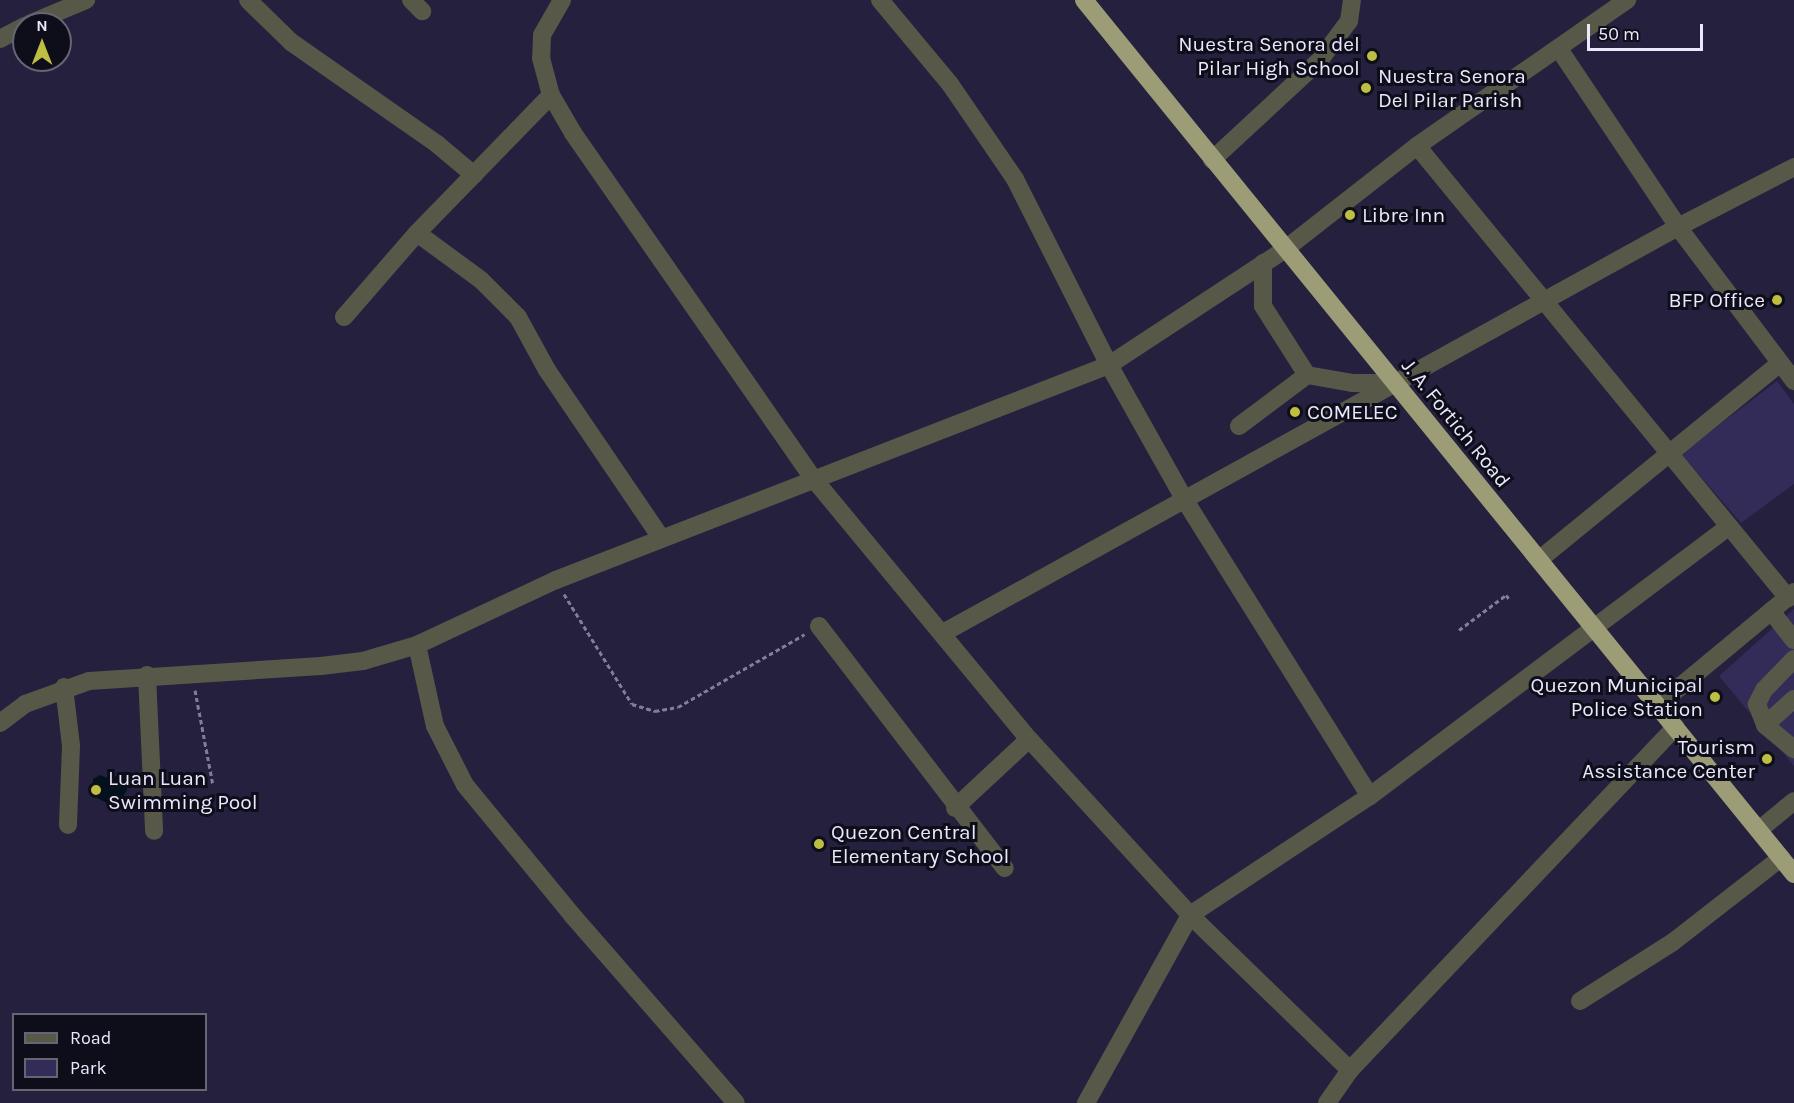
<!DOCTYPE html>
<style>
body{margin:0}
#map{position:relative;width:1794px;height:1103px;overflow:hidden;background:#25203e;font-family:Karla,sans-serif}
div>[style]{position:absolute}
.green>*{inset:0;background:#332b58}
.water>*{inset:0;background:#00121d}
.path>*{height:3px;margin-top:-1.5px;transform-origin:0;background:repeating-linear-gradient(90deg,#817e97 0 4.5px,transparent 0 7.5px)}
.minor>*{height:18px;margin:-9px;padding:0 9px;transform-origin:9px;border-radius:9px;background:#575848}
.highway>*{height:18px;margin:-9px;padding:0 9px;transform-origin:9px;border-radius:9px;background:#9c9d76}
.dots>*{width:16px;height:16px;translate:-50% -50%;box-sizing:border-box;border:3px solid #0e0d1a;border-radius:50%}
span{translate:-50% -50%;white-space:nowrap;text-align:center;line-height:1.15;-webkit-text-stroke:6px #0e0d1a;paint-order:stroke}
.poi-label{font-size:21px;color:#e9e8fc}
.right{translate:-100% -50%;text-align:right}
.left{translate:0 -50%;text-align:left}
.street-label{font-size:21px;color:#e9e8fc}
.legend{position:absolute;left:12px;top:1013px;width:195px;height:78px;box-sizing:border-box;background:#0e0d1a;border:2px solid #666574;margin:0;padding:8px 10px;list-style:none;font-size:18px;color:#e9e8fc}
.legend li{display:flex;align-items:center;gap:12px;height:30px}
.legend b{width:30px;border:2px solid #666574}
.north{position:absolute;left:12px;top:12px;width:60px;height:60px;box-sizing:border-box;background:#0e0d1a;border:2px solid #666574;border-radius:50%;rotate:0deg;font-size:16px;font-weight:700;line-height:24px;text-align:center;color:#e9e8fc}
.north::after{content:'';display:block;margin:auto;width:21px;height:27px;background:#bebf42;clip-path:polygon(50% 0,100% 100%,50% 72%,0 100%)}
.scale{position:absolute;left:1587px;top:24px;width:116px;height:27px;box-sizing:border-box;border:3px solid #e9e8fc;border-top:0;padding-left:8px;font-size:18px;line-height:21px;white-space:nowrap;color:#e9e8fc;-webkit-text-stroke:4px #0e0d1a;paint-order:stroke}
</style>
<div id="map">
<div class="green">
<div style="clip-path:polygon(1777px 381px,1794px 404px,1794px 484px,1741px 523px,1681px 454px)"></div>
<div style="clip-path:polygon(1794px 609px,1794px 766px,1719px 676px)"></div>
</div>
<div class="water">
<div style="clip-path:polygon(100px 775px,110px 779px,118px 775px,127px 781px,127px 790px,120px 801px,109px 804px,93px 796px,93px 779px)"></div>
</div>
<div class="path">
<div style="left:564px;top:594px;width:129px;rotate:58.3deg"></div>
<div style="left:632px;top:704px;width:24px;rotate:17deg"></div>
<div style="left:655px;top:711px;width:23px;rotate:-10deg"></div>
<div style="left:678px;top:707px;width:146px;rotate:-29.9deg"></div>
<div style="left:1459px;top:630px;width:59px;rotate:-36.7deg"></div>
<div style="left:1506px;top:595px;width:6px;rotate:51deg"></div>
<div style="left:195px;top:690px;width:97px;rotate:79.3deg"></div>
</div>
<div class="minor">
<div style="left:248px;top:0;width:60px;rotate:44.3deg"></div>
<div style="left:291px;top:42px;width:178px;rotate:34.9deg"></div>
<div style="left:437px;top:144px;width:48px;rotate:40deg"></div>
<div style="left:411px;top:0;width:16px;rotate:45deg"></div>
<div style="left:562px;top:0;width:40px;rotate:119.7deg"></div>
<div style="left:542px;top:35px;width:23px;rotate:92deg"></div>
<div style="left:541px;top:58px;width:38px;rotate:75deg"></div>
<div style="left:551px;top:95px;width:44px;rotate:59.9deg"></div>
<div style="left:573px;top:133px;width:419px;rotate:55.2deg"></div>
<div style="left:812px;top:477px;width:340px;rotate:50.4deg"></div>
<div style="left:1029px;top:739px;width:239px;rotate:47.5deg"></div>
<div style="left:1190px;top:915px;width:223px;rotate:44.1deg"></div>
<div style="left:880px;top:0;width:109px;rotate:50.2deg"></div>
<div style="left:950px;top:84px;width:115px;rotate:55.6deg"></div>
<div style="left:1015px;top:179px;width:208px;rotate:63.2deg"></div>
<div style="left:1109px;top:365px;width:157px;rotate:60.7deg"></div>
<div style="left:1186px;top:502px;width:347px;rotate:58deg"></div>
<div style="left:29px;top:24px;width:62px;rotate:-22.8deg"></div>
<div style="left:0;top:39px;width:27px;rotate:-28deg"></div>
<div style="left:1559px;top:49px;width:214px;rotate:56.2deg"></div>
<div style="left:1678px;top:227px;width:193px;rotate:53deg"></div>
<div style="left:1417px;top:146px;width:585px;rotate:50.62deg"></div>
<div style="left:1212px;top:160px;width:147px;rotate:-42.8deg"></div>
<div style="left:1320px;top:60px;width:49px;rotate:-53.4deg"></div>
<div style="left:1349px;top:21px;width:21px;rotate:-82deg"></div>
<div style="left:417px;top:233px;width:79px;rotate:36.3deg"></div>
<div style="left:481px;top:280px;width:52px;rotate:45deg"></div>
<div style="left:518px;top:317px;width:60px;rotate:61.3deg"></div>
<div style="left:547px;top:370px;width:203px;rotate:55.8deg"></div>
<div style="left:1263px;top:263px;width:43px;rotate:90deg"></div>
<div style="left:1263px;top:306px;width:82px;rotate:57.5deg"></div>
<div style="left:344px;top:317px;width:111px;rotate:-49deg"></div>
<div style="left:417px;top:233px;width:192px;rotate:-45.8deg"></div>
<div style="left:1239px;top:426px;width:85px;rotate:-36.9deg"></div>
<div style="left:1307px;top:375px;width:47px;rotate:9.9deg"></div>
<div style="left:1353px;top:383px;width:40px"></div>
<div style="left:1540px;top:559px;width:310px;rotate:-39.2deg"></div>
<div style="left:1771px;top:611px;width:37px;rotate:52deg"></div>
<div style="left:819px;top:626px;width:305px;rotate:52.5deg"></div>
<div style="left:943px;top:633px;width:840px;rotate:-28.92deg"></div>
<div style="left:1678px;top:227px;width:131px;rotate:-27.3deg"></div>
<div style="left:417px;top:645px;width:83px;rotate:77.5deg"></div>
<div style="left:435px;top:726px;width:66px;rotate:63deg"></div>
<div style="left:465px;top:785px;width:168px;rotate:50.5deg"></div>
<div style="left:572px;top:915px;width:249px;rotate:48.9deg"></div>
<div style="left:1794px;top:659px;width:43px;rotate:134.1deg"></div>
<div style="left:1764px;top:690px;width:16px;rotate:117deg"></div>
<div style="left:1757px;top:704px;width:22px;rotate:69deg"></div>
<div style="left:1765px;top:725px;width:38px;rotate:40deg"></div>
<div style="left:147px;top:675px;width:156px;rotate:87.4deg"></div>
<div style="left:64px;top:687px;width:59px;rotate:83.2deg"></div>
<div style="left:71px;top:746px;width:79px;rotate:92.2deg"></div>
<div style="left:1658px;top:705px;width:177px;rotate:-39.7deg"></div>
<div style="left:0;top:723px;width:31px;rotate:-37deg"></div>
<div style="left:25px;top:704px;width:68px;rotate:-19.8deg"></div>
<div style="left:89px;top:681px;width:232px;rotate:-3.7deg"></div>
<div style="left:321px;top:666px;width:42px;rotate:-6.8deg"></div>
<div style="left:363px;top:661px;width:56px;rotate:-16.5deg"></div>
<div style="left:417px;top:645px;width:153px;rotate:-25.1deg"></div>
<div style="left:556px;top:580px;width:593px;rotate:-21.25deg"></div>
<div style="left:1109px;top:365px;width:209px;rotate:-33.3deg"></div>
<div style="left:1284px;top:250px;width:169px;rotate:-38deg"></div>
<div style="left:1417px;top:146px;width:256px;rotate:-34.8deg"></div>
<div style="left:1765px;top:725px;width:39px;rotate:-42deg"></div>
<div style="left:955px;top:808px;width:101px;rotate:-43deg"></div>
<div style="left:1759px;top:830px;width:45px;rotate:-39.6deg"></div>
<div style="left:1580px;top:1001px;width:110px;rotate:-32.4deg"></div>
<div style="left:1673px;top:942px;width:137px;rotate:-37.9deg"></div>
<div style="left:1086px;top:1103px;width:215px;rotate:-61deg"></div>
<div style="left:1190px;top:915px;width:216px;rotate:-33.5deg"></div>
<div style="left:1370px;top:796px;width:449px;rotate:-36.9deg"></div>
<div style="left:1327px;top:1103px;width:40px;rotate:-55.1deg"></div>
<div style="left:1350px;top:1070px;width:473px;rotate:-46.5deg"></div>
</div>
<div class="highway">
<div style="left:1084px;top:0;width:1126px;rotate:50.91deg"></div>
</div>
<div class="dots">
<div style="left:1372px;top:56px;background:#bebf42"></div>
<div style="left:1366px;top:88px;background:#bebf42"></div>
<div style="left:1350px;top:215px;background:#bebf42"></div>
<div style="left:1777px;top:300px;background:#bebf42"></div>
<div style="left:1295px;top:412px;background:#bebf42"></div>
<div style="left:1715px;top:697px;background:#bebf42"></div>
<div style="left:1767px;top:759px;background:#bebf42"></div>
<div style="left:96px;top:790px;background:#bebf42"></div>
<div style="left:819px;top:844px;background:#bebf42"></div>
</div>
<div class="poi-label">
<span class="right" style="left:1360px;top:56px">Nuestra Senora del<br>Pilar High School</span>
<span class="left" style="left:1378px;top:88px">Nuestra Senora<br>Del Pilar Parish</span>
<span class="left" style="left:1362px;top:215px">Libre Inn</span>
<span class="right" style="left:1765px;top:300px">BFP Office</span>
<span class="left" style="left:1307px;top:412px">COMELEC</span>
<span class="right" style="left:1703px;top:697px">Quezon Municipal<br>Police Station</span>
<span class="right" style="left:1755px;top:759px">Tourism<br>Assistance Center</span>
<span class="left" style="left:108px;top:790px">Luan Luan<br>Swimming Pool</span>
<span class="left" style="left:831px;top:844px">Quezon Central<br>Elementary School</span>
</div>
<div class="street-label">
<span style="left:1456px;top:423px;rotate:51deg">J. A. Fortich Road</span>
</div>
<ul class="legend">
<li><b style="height:8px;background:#575848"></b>Road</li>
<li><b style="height:16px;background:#332b58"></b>Park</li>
</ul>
<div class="north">N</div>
<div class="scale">50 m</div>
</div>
